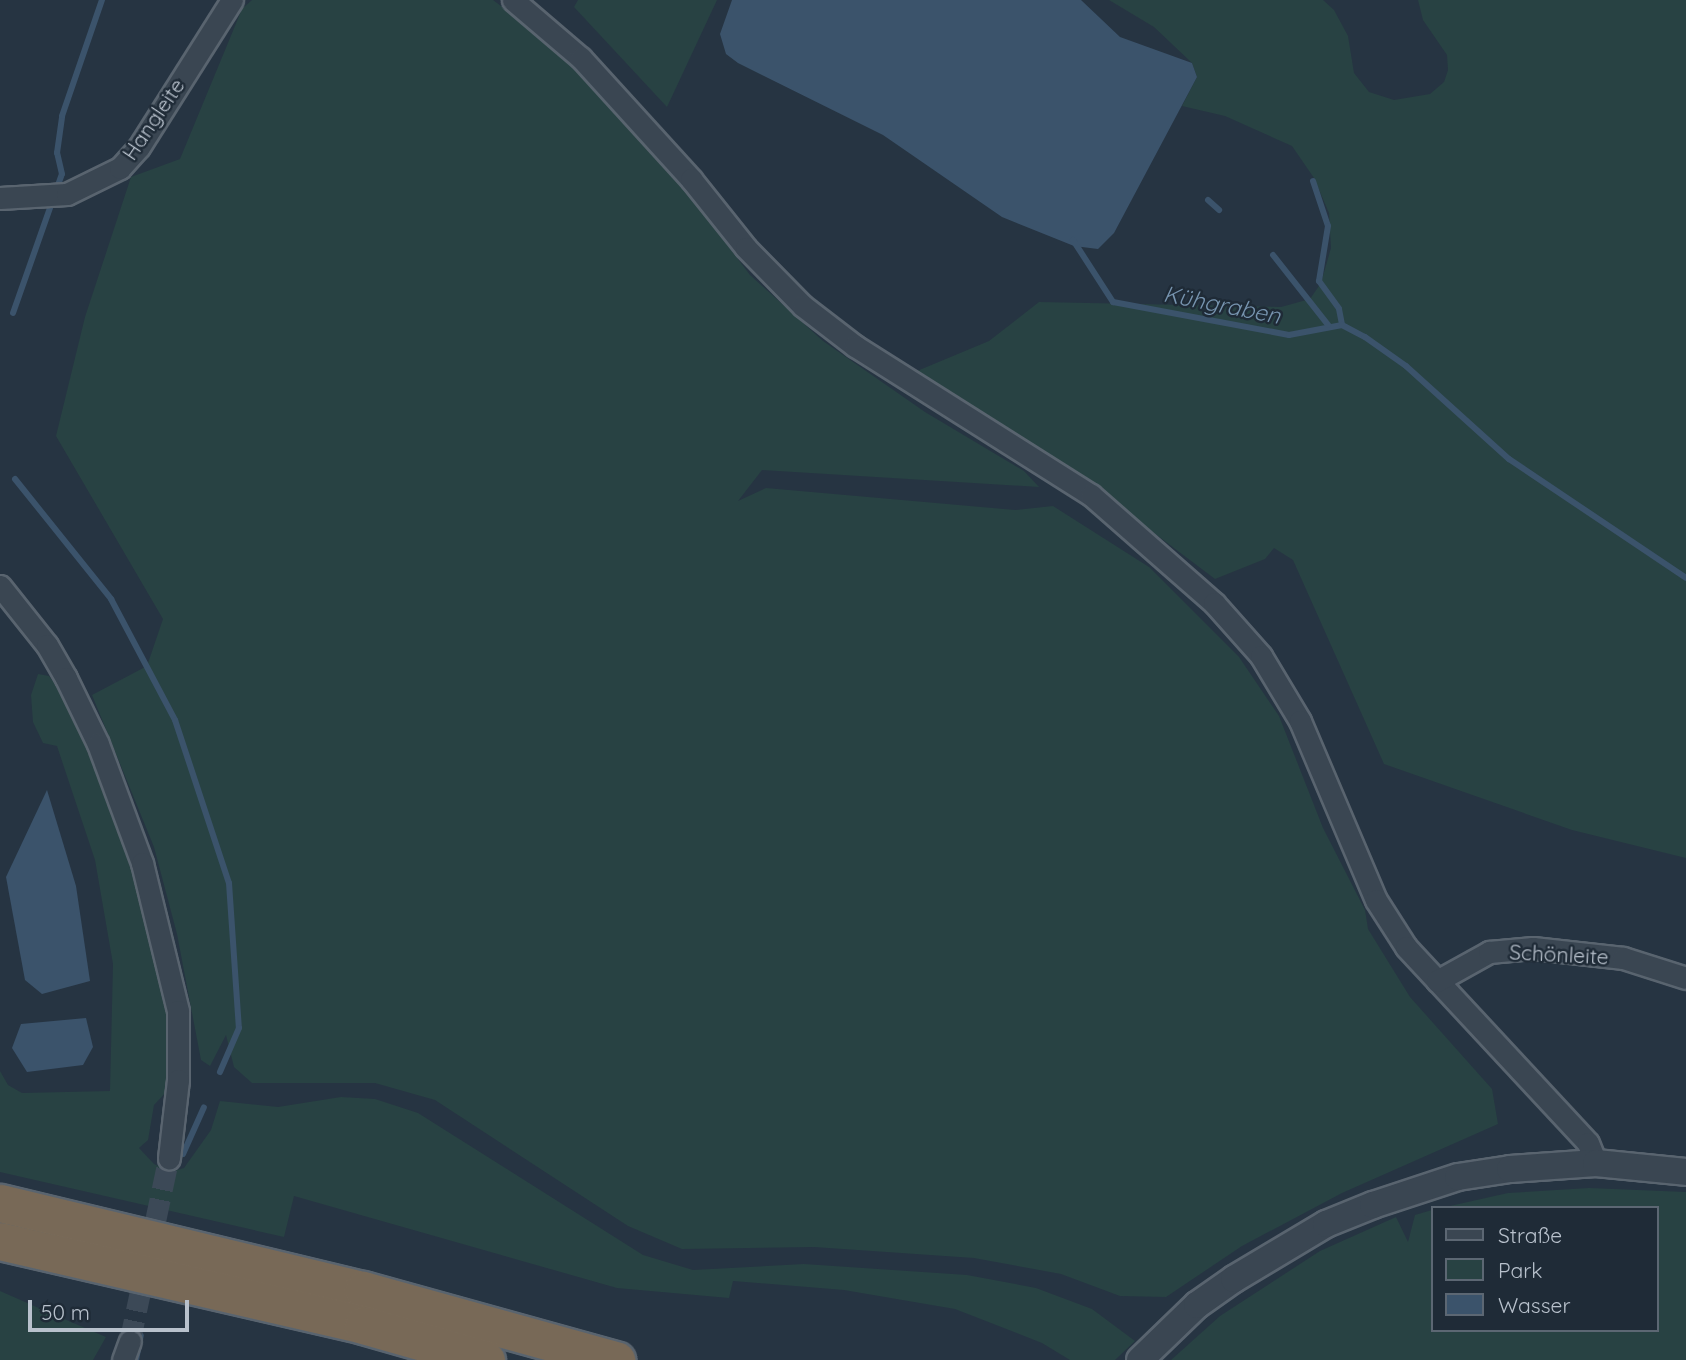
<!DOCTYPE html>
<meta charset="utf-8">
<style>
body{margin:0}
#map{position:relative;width:1686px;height:1360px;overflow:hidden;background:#263442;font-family:Quicksand,sans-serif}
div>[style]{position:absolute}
.green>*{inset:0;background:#284243}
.water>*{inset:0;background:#3b536b}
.stream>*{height:6px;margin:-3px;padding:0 3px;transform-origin:3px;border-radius:3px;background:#3b536b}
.minor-tunnel>*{height:21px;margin-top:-10.5px;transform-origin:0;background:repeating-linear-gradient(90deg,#3c4957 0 21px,transparent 0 31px)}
.roads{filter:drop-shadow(2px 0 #59646f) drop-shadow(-2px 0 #59646f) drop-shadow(0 2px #59646f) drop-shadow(0 -2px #59646f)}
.minor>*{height:21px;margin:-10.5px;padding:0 10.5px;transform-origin:10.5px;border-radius:10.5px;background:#3a4652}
.tertiary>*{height:26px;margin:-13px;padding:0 13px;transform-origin:13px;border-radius:13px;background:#3a4652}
.motorway>*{height:37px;margin:-18.5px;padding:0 18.5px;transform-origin:18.5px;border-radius:18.5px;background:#786957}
span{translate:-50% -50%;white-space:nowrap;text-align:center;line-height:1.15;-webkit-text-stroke:5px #1f2b37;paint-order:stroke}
.street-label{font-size:21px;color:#b8c1cc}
.water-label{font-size:23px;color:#7794af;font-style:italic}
.legend{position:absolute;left:1431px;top:1206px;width:228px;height:126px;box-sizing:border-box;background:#1f2b37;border:2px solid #5c6773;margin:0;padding:9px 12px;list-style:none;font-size:21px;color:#b8c1cc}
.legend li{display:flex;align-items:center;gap:14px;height:35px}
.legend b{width:35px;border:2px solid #5c6773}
.scale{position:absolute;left:28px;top:1300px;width:161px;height:32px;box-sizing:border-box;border:4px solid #b8c1cc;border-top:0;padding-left:9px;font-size:21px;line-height:24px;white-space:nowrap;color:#b8c1cc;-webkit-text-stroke:5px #1f2b37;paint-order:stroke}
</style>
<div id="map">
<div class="green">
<div style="clip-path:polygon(252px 0,493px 0,576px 62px,683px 186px,750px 275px,823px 341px,925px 412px,1024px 471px,1039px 487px,762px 470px,738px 501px,766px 488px,1015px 510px,1053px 506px,1149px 567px,1239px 657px,1279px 716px,1323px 828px,1365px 910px,1368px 929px,1410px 997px,1492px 1089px,1498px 1124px,1342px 1193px,1242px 1246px,1166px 1297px,1120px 1296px,1061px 1274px,974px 1258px,814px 1247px,682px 1249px,628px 1226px,435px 1100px,375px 1083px,252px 1083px,234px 1067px,226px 1035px,210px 1066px,201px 1060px,177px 934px,154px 847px,92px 695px,147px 666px,163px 619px,56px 436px,85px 317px,131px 177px,180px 159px,242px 9px)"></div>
<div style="clip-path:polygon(578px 0,717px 0,667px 107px,574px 7px)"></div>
<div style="clip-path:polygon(1109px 0,1323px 0,1334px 10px,1348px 36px,1354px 73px,1369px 92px,1394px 100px,1430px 94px,1444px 82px,1448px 70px,1447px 55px,1423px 20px,1418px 0,1686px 0,1686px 858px,1572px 830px,1384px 764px,1293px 560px,1274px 548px,1265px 559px,1215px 579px,1064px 465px,917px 371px,989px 341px,1039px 302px,1281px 307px,1310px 299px,1321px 283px,1331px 248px,1329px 213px,1314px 178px,1292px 146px,1225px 116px,1182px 106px,1197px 77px,1192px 63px,1154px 27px)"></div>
<div style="clip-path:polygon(38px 674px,49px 676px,66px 699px,93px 751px,121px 833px,169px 1006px,169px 1089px,154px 1105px,148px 1140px,139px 1148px,154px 1164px,171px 1172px,184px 1168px,211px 1130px,220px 1101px,278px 1107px,341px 1097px,375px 1099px,418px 1113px,643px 1255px,693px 1270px,804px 1264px,967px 1275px,1036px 1288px,1092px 1309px,1135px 1341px,1115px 1360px,1070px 1360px,1042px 1343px,955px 1309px,844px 1290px,733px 1281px,729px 1298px,617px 1288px,294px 1196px,284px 1237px,0 1172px,0 1071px,8px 1085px,22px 1093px,110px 1091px,113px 964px,95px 860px,57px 746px,43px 743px,33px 722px,31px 695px)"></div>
<div style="clip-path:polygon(1589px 1188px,1686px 1192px,1686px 1360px,1171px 1360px,1220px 1316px,1320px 1251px,1396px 1217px,1408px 1242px,1415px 1215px,1432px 1210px,1432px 1330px,1656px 1330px,1656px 1208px,1441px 1208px,1508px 1193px)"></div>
<div style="clip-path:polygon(0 1291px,41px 1309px,106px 1337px,93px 1360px,0 1360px)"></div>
</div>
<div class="water">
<div style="clip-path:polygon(732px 0,1081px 0,1120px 37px,1192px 63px,1197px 77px,1114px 233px,1098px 249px,1074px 246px,1002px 217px,883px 135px,738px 63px,726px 54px,720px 34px)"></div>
<div style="clip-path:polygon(47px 790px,76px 886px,90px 981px,42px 994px,25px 980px,6px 877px)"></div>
<div style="clip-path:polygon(86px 1018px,93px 1047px,83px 1065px,27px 1072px,12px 1048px,21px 1024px)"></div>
</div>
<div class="stream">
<div style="left:1313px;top:181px;width:47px;rotate:71.6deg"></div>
<div style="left:1328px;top:226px;width:56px;rotate:99.3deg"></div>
<div style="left:1319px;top:281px;width:34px;rotate:54deg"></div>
<div style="left:1339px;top:309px;width:16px;rotate:79deg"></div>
<div style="left:1208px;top:200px;width:15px;rotate:42deg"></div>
<div style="left:1073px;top:240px;width:74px;rotate:57.2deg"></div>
<div style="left:1113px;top:302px;width:179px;rotate:10.6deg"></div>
<div style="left:1289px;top:335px;width:54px;rotate:-10.7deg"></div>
<div style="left:1342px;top:325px;width:26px;rotate:28deg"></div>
<div style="left:1365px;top:337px;width:50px;rotate:35.3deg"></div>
<div style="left:1406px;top:366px;width:139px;rotate:42.1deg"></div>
<div style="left:1509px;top:459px;width:213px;rotate:33.9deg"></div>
<div style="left:1273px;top:255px;width:89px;rotate:51.8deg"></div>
<div style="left:13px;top:313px;width:147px;rotate:-70.6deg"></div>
<div style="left:62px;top:174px;width:22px;rotate:-103deg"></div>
<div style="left:57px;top:153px;width:37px;rotate:-82deg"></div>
<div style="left:62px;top:116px;width:123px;rotate:-71deg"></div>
<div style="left:15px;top:479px;width:154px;rotate:51.3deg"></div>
<div style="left:111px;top:599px;width:137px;rotate:62.1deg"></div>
<div style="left:175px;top:720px;width:172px;rotate:71.7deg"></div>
<div style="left:229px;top:883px;width:145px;rotate:86.1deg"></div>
<div style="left:239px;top:1028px;width:48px;rotate:113.4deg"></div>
<div style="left:183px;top:1154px;width:51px;rotate:-65.9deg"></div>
<div style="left:136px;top:1360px;width:25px;rotate:-79deg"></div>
</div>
<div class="minor-tunnel">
<div style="left:130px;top:1341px;width:187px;rotate:-78deg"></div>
</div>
<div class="roads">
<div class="minor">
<div style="left:513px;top:0;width:89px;rotate:40.5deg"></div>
<div style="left:581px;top:58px;width:164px;rotate:47.7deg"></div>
<div style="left:691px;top:179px;width:88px;rotate:51.4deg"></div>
<div style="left:746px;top:248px;width:81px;rotate:45.5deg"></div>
<div style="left:803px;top:306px;width:66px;rotate:37.6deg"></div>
<div style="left:855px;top:346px;width:279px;rotate:32.3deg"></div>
<div style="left:1091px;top:495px;width:164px;rotate:41.3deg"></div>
<div style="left:1214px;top:603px;width:71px;rotate:48.4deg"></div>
<div style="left:1261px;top:656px;width:76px;rotate:59deg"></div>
<div style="left:1300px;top:721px;width:194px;rotate:67deg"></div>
<div style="left:1376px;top:900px;width:56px;rotate:57.4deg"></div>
<div style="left:1406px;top:947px;width:267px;rotate:47.1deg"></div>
<div style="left:1588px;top:1143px;width:22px;rotate:68deg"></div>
<div style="left:0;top:198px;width:67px;rotate:-3.4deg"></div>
<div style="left:67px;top:194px;width:59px;rotate:-26.1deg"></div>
<div style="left:120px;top:168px;width:28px;rotate:-48deg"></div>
<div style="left:139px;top:147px;width:174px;rotate:-57.7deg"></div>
<div style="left:0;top:586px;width:75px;rotate:51.5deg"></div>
<div style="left:47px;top:645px;width:38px;rotate:60deg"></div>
<div style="left:66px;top:678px;width:73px;rotate:64.1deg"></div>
<div style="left:98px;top:744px;width:127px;rotate:69.7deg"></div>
<div style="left:142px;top:863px;width:152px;rotate:76.3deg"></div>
<div style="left:178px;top:1011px;width:69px;rotate:90deg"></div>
<div style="left:178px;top:1080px;width:79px;rotate:96.6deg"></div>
<div style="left:1437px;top:981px;width:60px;rotate:-29.1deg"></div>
<div style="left:1489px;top:952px;width:44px;rotate:-5.2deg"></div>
<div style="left:1533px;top:948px;width:91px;rotate:6.3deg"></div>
<div style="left:1623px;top:958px;width:66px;rotate:17.6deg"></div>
<div style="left:123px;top:1360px;width:20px;rotate:-70deg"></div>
</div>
<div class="tertiary">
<div style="left:1140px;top:1360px;width:79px;rotate:-44deg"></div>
<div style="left:1197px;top:1305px;width:45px;rotate:-35.1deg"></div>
<div style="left:1234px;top:1279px;width:107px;rotate:-30.9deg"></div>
<div style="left:1326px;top:1224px;width:51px;rotate:-22deg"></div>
<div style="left:1373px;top:1205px;width:89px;rotate:-18.2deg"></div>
<div style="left:1458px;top:1177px;width:53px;rotate:-8.7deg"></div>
<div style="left:1510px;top:1169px;width:86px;rotate:-4deg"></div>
<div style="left:1596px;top:1163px;width:90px;rotate:5.7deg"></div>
</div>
<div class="motorway">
<div style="left:0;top:1203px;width:373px;rotate:13.5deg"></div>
<div style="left:363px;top:1290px;width:263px;rotate:15.5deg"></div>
<div style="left:0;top:1241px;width:373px;rotate:13deg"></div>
<div style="left:363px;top:1325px;width:128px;rotate:15.9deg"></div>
</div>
</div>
<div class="street-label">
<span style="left:153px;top:119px;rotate:-56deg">Hangleite</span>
<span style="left:1559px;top:954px;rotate:3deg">Schönleite</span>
</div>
<div class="water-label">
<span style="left:1222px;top:305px;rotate:11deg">Kühgraben</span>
</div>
<ul class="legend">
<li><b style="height:9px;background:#3a4652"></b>Straße</li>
<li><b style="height:19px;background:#284243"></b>Park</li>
<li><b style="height:19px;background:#3b536b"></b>Wasser</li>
</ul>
<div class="scale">50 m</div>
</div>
